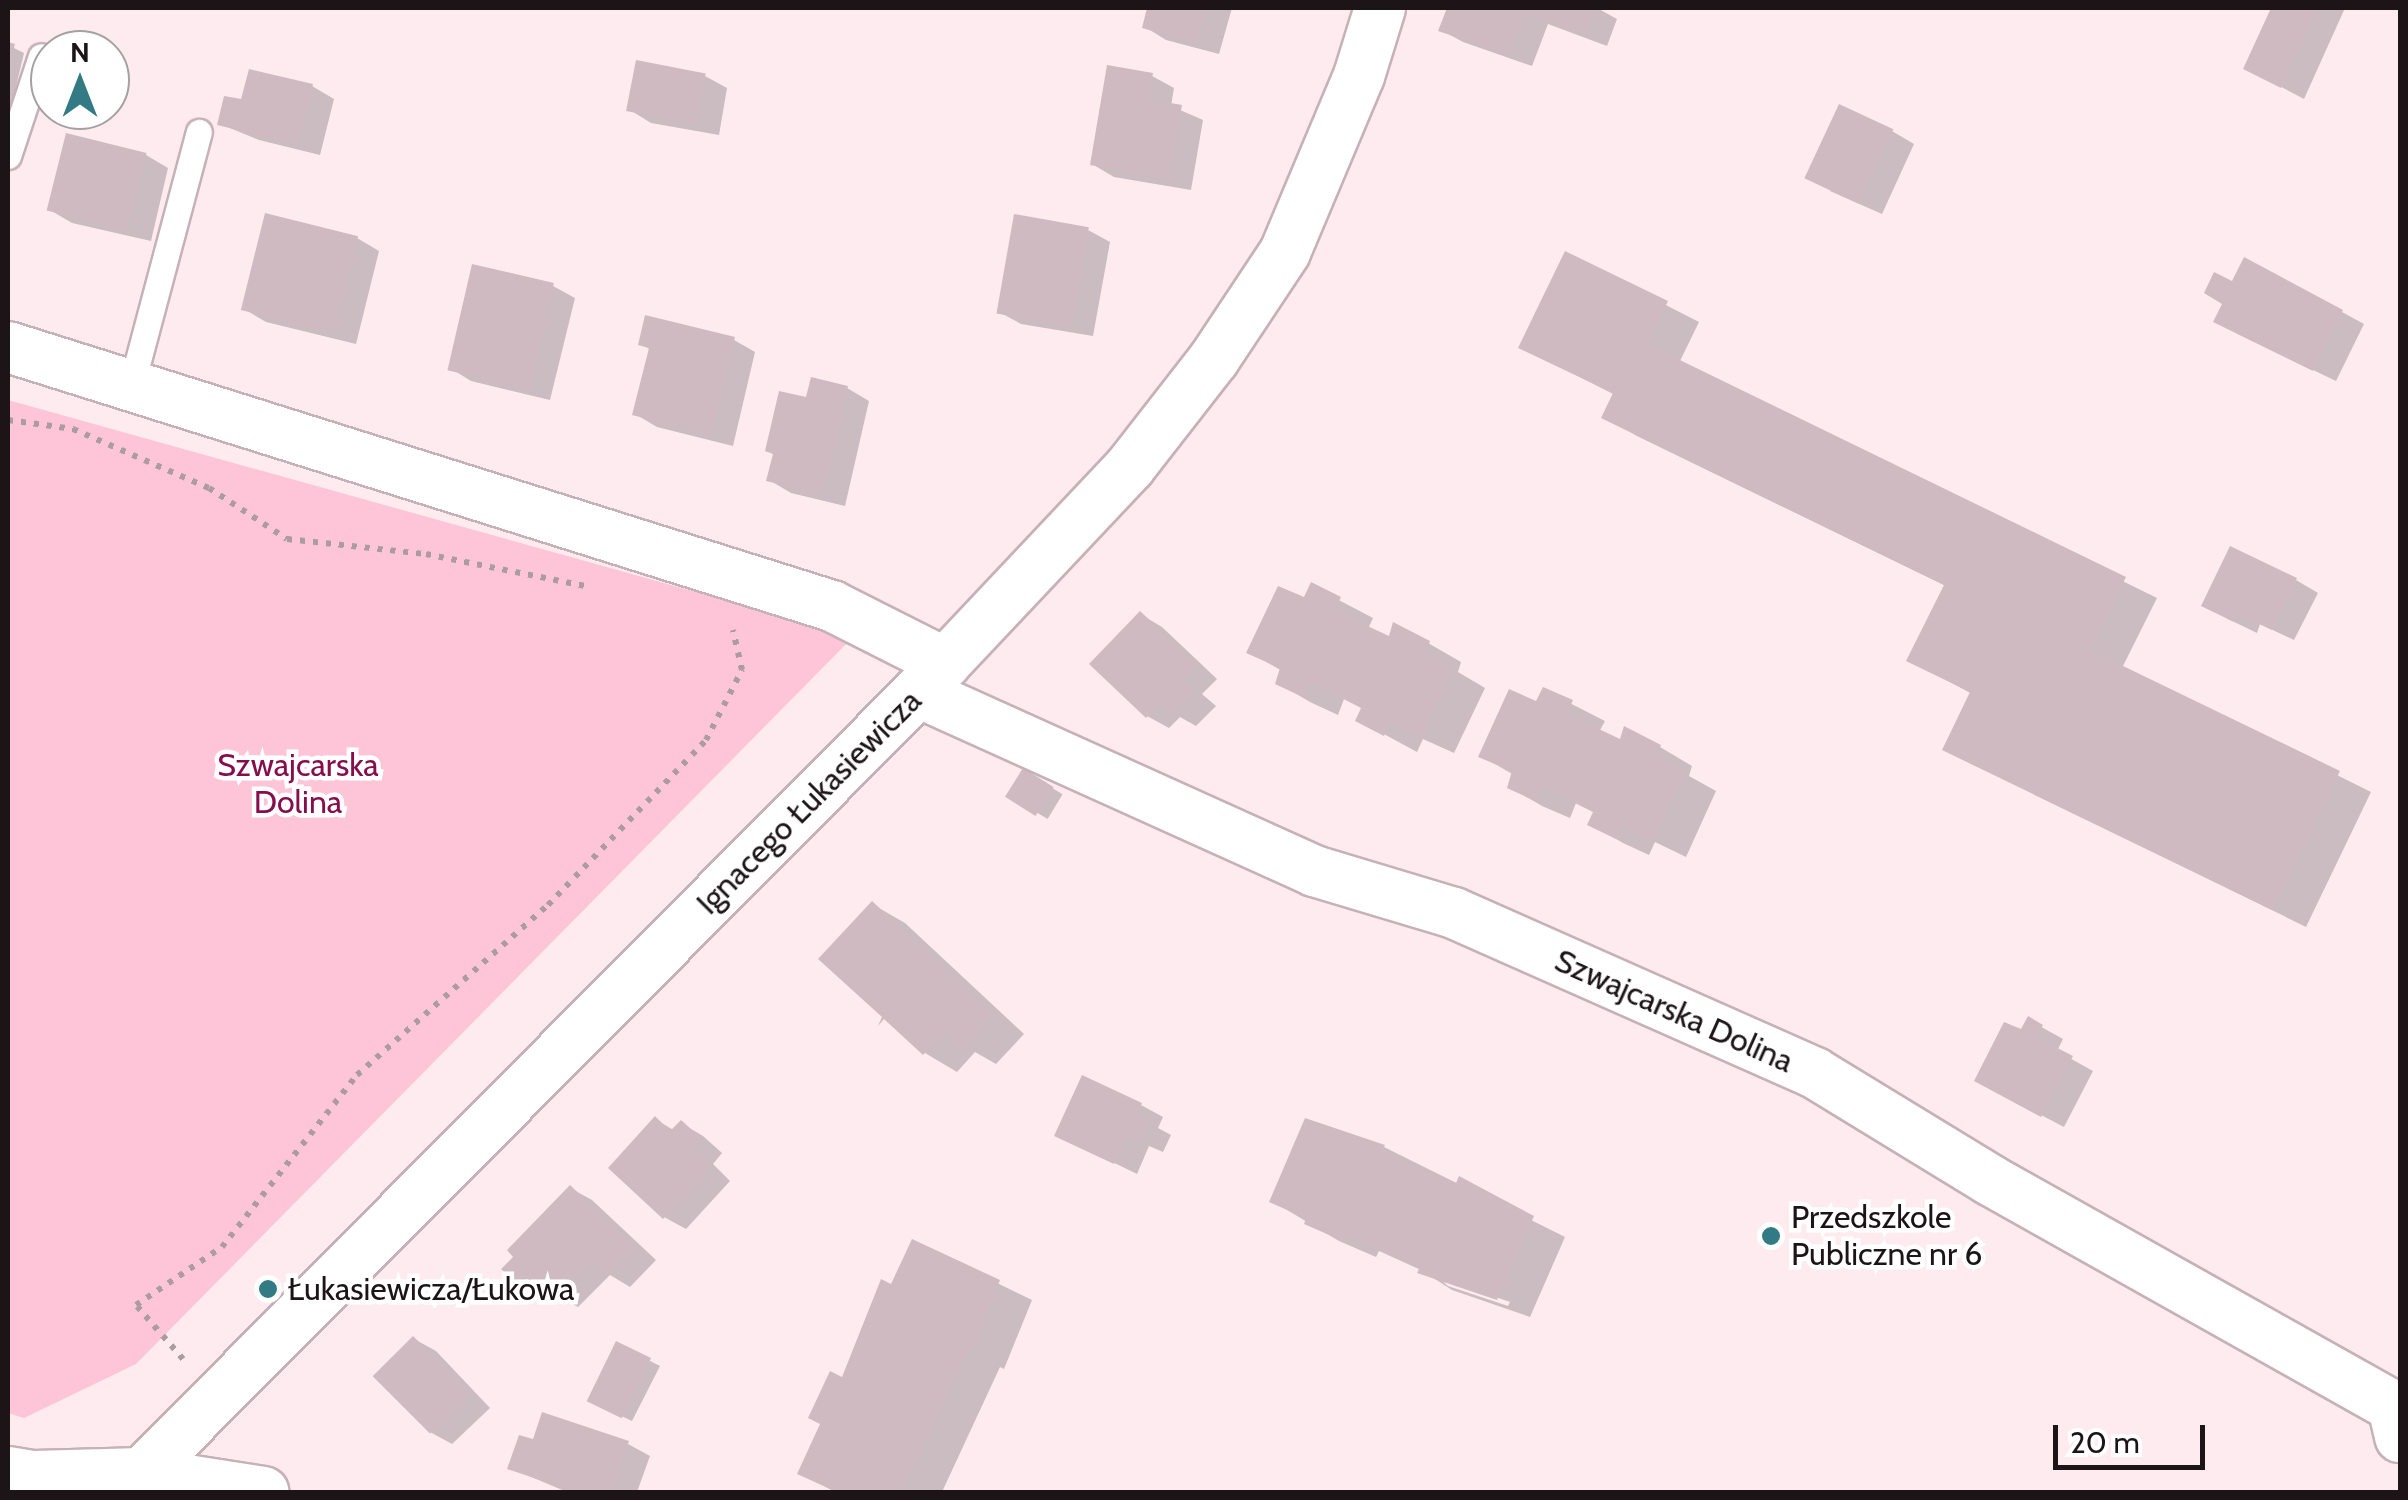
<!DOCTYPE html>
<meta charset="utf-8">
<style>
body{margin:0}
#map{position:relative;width:2408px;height:1500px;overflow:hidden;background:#fdebf0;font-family:Cabin,sans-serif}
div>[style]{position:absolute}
.green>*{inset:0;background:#fec4d7}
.shadow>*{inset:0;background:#0003;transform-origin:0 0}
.building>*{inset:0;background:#d0bac1;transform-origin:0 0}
.path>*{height:6px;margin-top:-3px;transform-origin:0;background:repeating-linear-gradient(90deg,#aa9ca0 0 5px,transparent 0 13px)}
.roads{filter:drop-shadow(2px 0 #c7b1b8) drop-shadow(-2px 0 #c7b1b8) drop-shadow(0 2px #c7b1b8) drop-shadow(0 -2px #c7b1b8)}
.lane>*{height:25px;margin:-12.5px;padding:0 12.5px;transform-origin:12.5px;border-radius:12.5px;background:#fff}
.street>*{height:50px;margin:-25px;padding:0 25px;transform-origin:25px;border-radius:25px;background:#fff}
.dots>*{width:28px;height:28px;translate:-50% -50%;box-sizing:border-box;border:5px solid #fff;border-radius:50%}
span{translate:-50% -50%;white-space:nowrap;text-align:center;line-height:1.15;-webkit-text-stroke:9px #fff;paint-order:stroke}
.park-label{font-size:32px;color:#870e4c}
.street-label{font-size:32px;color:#1c1417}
.poi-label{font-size:32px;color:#1c1417}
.left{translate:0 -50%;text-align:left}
.frame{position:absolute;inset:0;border:10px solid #1c1417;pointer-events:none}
.north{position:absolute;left:30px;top:30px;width:100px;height:100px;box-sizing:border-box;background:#fff;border:2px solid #a4a1a2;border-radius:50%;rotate:0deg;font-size:28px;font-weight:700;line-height:40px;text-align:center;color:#1c1417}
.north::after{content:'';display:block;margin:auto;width:35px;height:45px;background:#337b84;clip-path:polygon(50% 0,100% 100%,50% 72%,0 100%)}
.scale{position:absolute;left:2053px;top:1425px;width:152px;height:45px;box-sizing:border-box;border:5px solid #1c1417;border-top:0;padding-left:12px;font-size:30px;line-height:35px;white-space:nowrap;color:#1c1417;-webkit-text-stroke:8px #fff;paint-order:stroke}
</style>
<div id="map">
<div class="green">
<div style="clip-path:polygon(8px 400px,854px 636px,136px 1364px,24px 1418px,8px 1413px)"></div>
</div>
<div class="shadow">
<div style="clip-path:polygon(1141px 8px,1232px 8px,1219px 54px,1166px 40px,1145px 27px,1149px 10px)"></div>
<div style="clip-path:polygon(1449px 8px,1597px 8px,1617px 19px,1607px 46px,1548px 24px,1532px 66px,1463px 42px,1441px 30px)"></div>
<div style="clip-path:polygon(2273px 8px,2345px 8px,2304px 99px,2246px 68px)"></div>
<div style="clip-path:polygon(8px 45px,24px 53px,14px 95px,32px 105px,8px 157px)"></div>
<div style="clip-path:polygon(705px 76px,727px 88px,719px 135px,651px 123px,630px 110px)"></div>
<div style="clip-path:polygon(1152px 76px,1174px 88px,1171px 106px,1203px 120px,1191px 190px,1114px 177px,1092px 164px)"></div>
<div style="clip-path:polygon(312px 86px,334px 99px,320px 155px,259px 140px,220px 124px,240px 102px)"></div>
<div style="clip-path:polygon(1892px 131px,1914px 144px,1882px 214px,1830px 191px)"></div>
<div style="clip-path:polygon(146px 155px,168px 168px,151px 241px,72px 223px,50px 210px)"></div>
<div style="clip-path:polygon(1088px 230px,1110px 242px,1093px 336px,1021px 324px,999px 312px)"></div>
<div style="clip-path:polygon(357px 238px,379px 251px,356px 344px,266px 322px,244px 309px)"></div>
<div style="clip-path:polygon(1566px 254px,1699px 322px,1679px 363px,2157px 598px,2122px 668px,2371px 792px,2306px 927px,1945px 749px,1972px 694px,1910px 660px,1946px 586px,1637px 436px,1605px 417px,1615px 395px,1521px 347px)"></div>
<div style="clip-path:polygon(2234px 284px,2342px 312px,2364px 324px,2336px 381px,2238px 334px)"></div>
<div style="clip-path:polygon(553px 286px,575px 298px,550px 400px,471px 381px,450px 368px)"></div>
<div style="clip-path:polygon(734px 340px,755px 352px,733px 446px,657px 427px,635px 414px,651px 350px,641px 344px)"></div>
<div style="clip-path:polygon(847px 388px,869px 401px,845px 506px,791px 493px,769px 480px,808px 400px)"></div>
<div style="clip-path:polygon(2296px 580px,2318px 593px,2294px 640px,2260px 624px,2257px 633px,2226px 618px)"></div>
<div style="clip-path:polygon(1312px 586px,1373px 618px,1368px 629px,1390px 639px,1428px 643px,1461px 662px,1458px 672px,1485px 688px,1454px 753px,1423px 739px,1417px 752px,1358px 720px,1364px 708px,1344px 699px,1338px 715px,1310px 702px,1278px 683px,1282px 671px,1249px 652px,1305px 600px)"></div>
<div style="clip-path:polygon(1140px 614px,1162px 627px,1217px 679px,1202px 694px,1216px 706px,1196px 726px,1180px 717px,1169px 728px,1147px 716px)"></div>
<div style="clip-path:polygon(1544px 690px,1605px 721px,1599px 732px,1622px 742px,1660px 747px,1692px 766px,1689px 776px,1716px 791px,1686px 857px,1655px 842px,1649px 855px,1623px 843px,1590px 824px,1595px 812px,1576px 803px,1570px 818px,1542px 806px,1510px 787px,1514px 775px,1481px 756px,1537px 704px)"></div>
<div style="left:1024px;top:771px;width:45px;height:29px;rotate:31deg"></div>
<div style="clip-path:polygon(872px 904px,905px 923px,1024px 1034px,996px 1064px,975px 1052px,957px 1072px,925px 1053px,822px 959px)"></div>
<div style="clip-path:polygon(2029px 1020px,2063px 1039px,2057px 1051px,2093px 1071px,2064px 1127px,1999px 1093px)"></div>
<div style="clip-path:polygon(1141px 1105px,1163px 1117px,1158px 1128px,1171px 1135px,1163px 1152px,1149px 1146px,1137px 1174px,1057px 1135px)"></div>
<div style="clip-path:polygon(655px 1119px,675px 1131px,681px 1123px,703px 1136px,722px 1153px,713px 1164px,730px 1181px,686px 1229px,664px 1217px)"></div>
<div style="clip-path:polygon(evenodd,1384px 1147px,1565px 1237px,1530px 1317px,1452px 1290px,1421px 1270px,1379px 1251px,1376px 1257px,1339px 1241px,1272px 1201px,1384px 1147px,1438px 1277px,1510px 1302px,1508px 1306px,1448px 1286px,1438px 1277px)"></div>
<div style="clip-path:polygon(570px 1188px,592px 1200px,656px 1260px,630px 1287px,610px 1275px,578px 1307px,555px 1294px,545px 1298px,522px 1285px)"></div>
<div style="clip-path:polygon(913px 1242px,1032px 1300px,1004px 1369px,1000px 1367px,942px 1492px,835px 1492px,800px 1473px)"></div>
<div style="clip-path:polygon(414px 1339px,436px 1351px,490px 1408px,452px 1444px,430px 1432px)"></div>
<div style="clip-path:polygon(617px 1344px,660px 1366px,632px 1421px,600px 1406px)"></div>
<div style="clip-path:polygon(628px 1444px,650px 1456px,637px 1492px,567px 1492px,510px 1468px)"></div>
</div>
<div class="building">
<div style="clip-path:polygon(1147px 8px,1207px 8px,1197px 43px,1142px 28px)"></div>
<div style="clip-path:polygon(1447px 8px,1595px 8px,1585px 35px,1526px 13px,1510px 55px,1438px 31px)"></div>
<div style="clip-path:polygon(2271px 8px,2318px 8px,2281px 88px,2243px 69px)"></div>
<div style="clip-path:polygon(8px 42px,15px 44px,9px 68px,8px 68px)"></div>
<div style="left:636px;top:60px;width:71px;height:52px;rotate:11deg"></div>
<div style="clip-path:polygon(1107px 65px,1153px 73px,1148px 99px,1182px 105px,1169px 179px,1090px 165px)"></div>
<div style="clip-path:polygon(249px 69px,313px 84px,298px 144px,217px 125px,224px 96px,241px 99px)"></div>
<div style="left:1839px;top:104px;width:60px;height:82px;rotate:25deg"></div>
<div style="left:66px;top:133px;width:83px;height:80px;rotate:14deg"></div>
<div style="left:265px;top:213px;width:96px;height:100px;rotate:14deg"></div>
<div style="left:1014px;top:214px;width:76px;height:101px;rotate:10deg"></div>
<div style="clip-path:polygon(1565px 251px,1668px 301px,1647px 344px,2126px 577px,2090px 650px,2340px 771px,2272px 910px,1942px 750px,1970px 692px,1906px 661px,1944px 585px,1601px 418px,1613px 393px,1518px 348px)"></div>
<div style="clip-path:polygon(2244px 257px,2343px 310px,2313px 371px,2213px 322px,2222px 304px,2204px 293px,2214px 272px,2232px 281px)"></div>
<div style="left:472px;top:264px;width:84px;height:109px;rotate:13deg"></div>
<div style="clip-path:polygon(645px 315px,735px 337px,711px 435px,632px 415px,649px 348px,638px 345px)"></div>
<div style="clip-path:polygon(811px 377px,848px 386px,823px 495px,766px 481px,773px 454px,765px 451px,779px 391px,806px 397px)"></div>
<div style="clip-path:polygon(2230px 546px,2297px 578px,2272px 630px,2238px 614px,2234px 622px,2201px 606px)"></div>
<div style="clip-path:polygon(1311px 582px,1341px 597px,1335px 611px,1389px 636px,1393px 622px,1430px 641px,1426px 653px,1454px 667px,1421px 737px,1390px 722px,1384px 736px,1355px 721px,1361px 708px,1311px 682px,1305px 698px,1275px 684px,1280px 668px,1246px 653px,1278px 586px,1304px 597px)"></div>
<div style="clip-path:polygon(1140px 611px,1197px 665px,1182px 681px,1195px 692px,1173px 715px,1160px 703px,1146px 718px,1089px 664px)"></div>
<div style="clip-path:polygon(1543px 687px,1573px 700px,1567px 714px,1620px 739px,1624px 726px,1661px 745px,1657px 757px,1685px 770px,1653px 841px,1622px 825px,1616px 839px,1587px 825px,1593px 812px,1543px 787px,1537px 802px,1507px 788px,1512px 771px,1478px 757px,1509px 689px,1536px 701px)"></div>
<div style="left:1023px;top:768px;width:36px;height:34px;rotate:32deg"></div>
<div style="clip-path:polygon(872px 901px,993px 1014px,962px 1047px,945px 1031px,923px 1055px,884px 1019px,878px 1026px,882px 1017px,818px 959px)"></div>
<div style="clip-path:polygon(2028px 1016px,2043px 1025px,2036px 1037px,2073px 1056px,2041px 1117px,1974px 1081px,2004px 1022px,2021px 1029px)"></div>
<div style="clip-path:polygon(1082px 1075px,1142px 1103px,1137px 1114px,1150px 1120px,1141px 1141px,1127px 1136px,1114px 1164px,1054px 1136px)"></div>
<div style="clip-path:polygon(655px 1116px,670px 1131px,681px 1120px,702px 1139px,692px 1150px,710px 1167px,663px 1219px,608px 1168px)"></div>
<div style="clip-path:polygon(1305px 1118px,1385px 1145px,1382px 1151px,1456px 1183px,1459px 1176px,1534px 1216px,1497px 1300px,1417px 1273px,1420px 1267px,1346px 1235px,1343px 1241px,1304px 1224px,1306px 1218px,1269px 1202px)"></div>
<div style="clip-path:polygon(570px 1185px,635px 1247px,607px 1276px,590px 1260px,554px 1297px,537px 1280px,521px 1287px,501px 1269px,513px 1257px,507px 1250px)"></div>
<div style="clip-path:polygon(912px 1239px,1000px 1280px,971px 1352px,967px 1351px,901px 1492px,837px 1492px,797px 1474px,820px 1424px,808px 1418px,830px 1371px,842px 1377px,881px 1279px,891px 1284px)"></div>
<div style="left:413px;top:1336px;width:81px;height:57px;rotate:45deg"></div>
<div style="left:616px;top:1341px;width:39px;height:67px;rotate:26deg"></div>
<div style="clip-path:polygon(542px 1412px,629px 1441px,611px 1492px,576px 1492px,507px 1469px,519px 1435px,533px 1439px)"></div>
</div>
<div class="path">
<div style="left:8px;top:420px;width:66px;rotate:7.9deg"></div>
<div style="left:73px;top:429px;width:148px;rotate:23.5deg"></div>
<div style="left:209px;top:488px;width:93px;rotate:33.2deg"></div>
<div style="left:287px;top:539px;width:140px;rotate:6.2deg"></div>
<div style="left:426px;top:554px;width:166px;rotate:11.4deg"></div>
<div style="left:183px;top:1359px;width:72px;rotate:-131deg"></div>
<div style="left:136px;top:1305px;width:104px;rotate:-34deg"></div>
<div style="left:222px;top:1247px;width:219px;rotate:-51.9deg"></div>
<div style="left:357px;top:1075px;width:256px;rotate:-41.7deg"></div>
<div style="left:548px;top:905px;width:228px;rotate:-46.2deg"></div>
<div style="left:706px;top:740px;width:79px;rotate:-62.8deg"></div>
<div style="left:742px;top:670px;width:41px;rotate:-102.7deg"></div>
</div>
<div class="roads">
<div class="lane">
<div style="left:8px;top:156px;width:105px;rotate:-71.7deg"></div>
<div style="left:131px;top:387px;width:264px;rotate:-75.1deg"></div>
</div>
<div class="street">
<div style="left:8px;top:347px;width:864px;rotate:17.45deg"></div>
<div style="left:832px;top:606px;width:127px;rotate:26.8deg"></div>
<div style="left:918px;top:692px;width:435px;rotate:24.3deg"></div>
<div style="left:1314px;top:871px;width:146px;rotate:16.7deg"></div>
<div style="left:1454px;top:913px;width:395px;rotate:23.9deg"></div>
<div style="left:1815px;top:1073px;width:205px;rotate:31.4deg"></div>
<div style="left:1990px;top:1180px;width:462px;rotate:29.3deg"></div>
<div style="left:2393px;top:1406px;width:32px;rotate:77deg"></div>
<div style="left:8px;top:1472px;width:26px;rotate:9deg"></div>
<div style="left:34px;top:1476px;width:108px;rotate:-1.6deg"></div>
<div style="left:142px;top:1473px;width:123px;rotate:8.9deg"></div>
<div style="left:100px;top:1492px;width:46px;rotate:-24.3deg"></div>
<div style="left:142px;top:1473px;width:1101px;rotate:-45.18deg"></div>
<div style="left:918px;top:692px;width:309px;rotate:-46.7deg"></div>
<div style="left:1130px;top:467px;width:137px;rotate:-52.1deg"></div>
<div style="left:1214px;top:359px;width:128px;rotate:-56.4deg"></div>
<div style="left:1285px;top:252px;width:191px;rotate:-67.2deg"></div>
<div style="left:1359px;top:76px;width:71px;rotate:-72.8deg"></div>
</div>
</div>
<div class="dots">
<div style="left:1771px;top:1236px;background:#337b84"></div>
<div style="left:268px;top:1289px;background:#337b84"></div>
</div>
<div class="park-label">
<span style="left:298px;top:784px">Szwajcarska<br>Dolina</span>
</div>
<div class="street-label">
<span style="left:809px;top:802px;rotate:-45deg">Ignacego Łukasiewicza</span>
<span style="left:1674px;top:1011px;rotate:24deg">Szwajcarska Dolina</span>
</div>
<div class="poi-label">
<span class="left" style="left:1791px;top:1236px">Przedszkole<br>Publiczne nr 6</span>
<span class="left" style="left:288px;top:1289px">Łukasiewicza/Łukowa</span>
</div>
<div class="frame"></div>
<div class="north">N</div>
<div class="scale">20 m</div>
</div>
